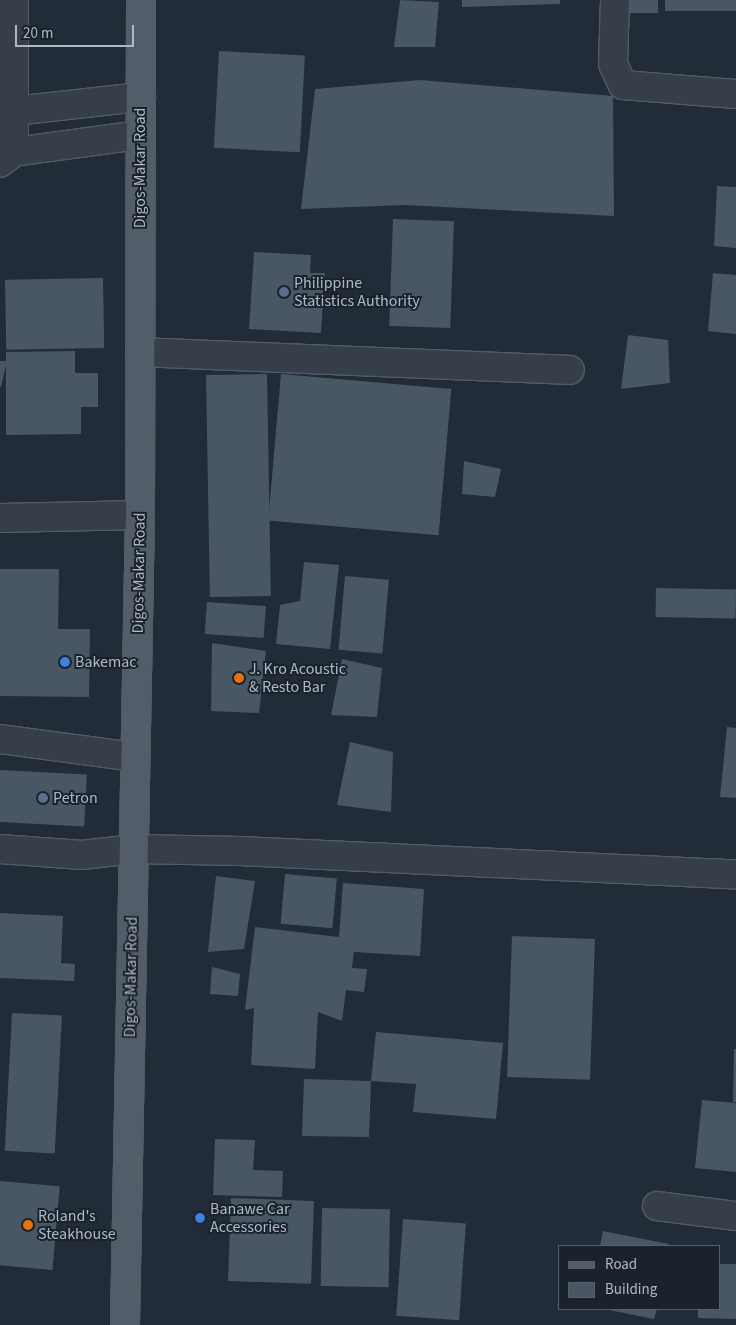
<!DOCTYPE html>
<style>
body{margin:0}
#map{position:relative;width:736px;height:1325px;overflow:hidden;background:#212c38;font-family:"Source Sans 3",sans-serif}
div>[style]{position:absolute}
.building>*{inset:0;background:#495664;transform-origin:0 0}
.roads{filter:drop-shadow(1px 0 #525c66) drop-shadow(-1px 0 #525c66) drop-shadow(0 1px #525c66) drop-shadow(0 -1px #525c66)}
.minor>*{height:28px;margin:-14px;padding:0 14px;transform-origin:14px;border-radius:14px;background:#353e49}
.major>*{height:28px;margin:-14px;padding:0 14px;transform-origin:14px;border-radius:14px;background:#535d69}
.dots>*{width:14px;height:14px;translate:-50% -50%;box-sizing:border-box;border:2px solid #1a232d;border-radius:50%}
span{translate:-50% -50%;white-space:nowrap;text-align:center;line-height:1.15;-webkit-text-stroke:4px #1a232d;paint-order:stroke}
.street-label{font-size:16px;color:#afb9c5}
.poi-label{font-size:16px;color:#afb9c5}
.left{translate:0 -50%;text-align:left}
.legend{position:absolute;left:558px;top:1245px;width:162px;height:65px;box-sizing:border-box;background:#1a232d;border:1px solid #565f6a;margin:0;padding:6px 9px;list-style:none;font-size:15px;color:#afb9c5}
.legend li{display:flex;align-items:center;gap:10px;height:25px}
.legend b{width:25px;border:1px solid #565f6a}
.scale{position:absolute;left:15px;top:25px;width:119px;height:22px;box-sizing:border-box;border:2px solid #afb9c5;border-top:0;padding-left:6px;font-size:15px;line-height:18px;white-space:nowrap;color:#afb9c5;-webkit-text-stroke:4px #1a232d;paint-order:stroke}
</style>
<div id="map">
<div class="building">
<div style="clip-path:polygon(400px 0,439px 2px,435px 47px,394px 47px)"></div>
<div style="clip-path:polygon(462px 0,560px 0,560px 4px,462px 7px)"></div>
<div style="left:621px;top:0;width:37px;height:13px"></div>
<div style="left:665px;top:0;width:71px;height:11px"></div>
<div style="left:219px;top:51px;width:86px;height:97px;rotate:3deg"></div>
<div style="clip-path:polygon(420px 80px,613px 96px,614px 216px,405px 205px,301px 209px,315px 89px)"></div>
<div style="clip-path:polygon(717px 186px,736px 187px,736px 248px,714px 246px)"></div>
<div style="left:393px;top:219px;width:61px;height:107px;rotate:2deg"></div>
<div style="clip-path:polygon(254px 252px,311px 255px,310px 273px,325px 273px,321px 333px,249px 329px)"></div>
<div style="clip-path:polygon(713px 273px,736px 275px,736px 334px,708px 331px)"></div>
<div style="left:103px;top:278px;width:70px;height:98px;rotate:89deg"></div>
<div style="clip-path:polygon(628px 335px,668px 340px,670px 383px,621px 389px)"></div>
<div style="clip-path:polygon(75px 351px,75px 373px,98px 373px,98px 407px,81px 407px,81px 434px,6px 435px,6px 352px)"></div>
<div style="clip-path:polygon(0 361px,7px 361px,1px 387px,0 387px)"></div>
<div style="left:267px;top:374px;width:222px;height:61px;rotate:89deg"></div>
<div style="left:281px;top:374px;width:171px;height:147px;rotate:5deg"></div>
<div style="clip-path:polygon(464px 461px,501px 469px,495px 497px,462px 494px)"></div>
<div style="clip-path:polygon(304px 562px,339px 565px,330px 649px,276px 644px,280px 605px,300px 601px)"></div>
<div style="clip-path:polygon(0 569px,59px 569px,58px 629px,90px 629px,89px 697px,0 696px)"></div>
<div style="left:345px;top:576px;width:44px;height:74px;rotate:5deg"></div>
<div style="left:656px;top:588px;width:80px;height:29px;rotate:1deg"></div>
<div style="left:207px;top:602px;width:59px;height:32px;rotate:4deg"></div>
<div style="clip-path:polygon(212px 643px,266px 651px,259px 713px,211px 711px)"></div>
<div style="clip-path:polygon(342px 659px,382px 668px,377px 717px,331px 715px)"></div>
<div style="clip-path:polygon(727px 727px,736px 728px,736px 798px,720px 797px)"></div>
<div style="clip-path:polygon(350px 742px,393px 752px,391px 812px,337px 805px)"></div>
<div style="left:0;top:770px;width:87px;height:52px;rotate:3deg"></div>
<div style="left:285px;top:874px;width:52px;height:50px;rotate:5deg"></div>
<div style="clip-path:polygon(216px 876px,255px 881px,244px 949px,208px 952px)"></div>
<div style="clip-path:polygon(343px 883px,424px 889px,420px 956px,354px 952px,352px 968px,367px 969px,364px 992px,346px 990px,342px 1021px,318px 1012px,315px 1069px,251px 1065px,254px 1008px,245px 1010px,255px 927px,339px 937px)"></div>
<div style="clip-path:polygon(0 913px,63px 916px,61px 963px,75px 964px,74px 981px,0 978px)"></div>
<div style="left:512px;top:936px;width:83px;height:141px;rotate:2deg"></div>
<div style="clip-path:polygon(212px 967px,240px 974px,238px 996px,210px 994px)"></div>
<div style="left:12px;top:1013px;width:50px;height:138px;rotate:3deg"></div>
<div style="clip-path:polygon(376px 1032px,503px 1043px,496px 1119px,413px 1112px,416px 1084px,371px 1081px,369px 1137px,302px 1136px,304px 1079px,371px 1081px)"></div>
<div style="clip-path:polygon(734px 1049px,736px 1049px,736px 1102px,733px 1102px)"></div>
<div style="clip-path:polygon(702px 1100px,736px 1103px,736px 1172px,695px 1168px)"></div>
<div style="clip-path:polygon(215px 1139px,255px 1140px,253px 1170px,283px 1171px,282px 1197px,213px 1195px)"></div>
<div style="left:0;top:1181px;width:60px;height:84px;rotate:5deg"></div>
<div style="left:231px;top:1198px;width:83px;height:83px;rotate:2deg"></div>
<div style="left:322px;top:1208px;width:68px;height:78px;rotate:1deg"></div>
<div style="left:403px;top:1219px;width:63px;height:97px;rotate:4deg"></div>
<div style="clip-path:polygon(603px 1231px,669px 1244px,669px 1246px,600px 1246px)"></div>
<div style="clip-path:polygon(720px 1264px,736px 1264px,736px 1319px,698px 1318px,698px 1309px,720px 1309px)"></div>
<div style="clip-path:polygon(604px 1309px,657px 1309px,654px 1319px)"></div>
</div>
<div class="roads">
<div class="minor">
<div style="left:14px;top:0;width:152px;rotate:90deg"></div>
<div style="left:615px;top:0;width:64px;rotate:91.8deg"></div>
<div style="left:613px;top:64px;width:23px;rotate:65deg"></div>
<div style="left:623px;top:85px;width:113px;rotate:4.6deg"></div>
<div style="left:14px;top:111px;width:128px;rotate:-6.3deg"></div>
<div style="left:0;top:163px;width:18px;rotate:-38deg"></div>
<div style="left:14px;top:152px;width:127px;rotate:-7.7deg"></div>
<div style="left:140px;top:352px;width:430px;rotate:2.4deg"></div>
<div style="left:0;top:518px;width:140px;rotate:-1.2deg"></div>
<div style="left:0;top:739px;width:136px;rotate:7.6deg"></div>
<div style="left:0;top:849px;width:82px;rotate:4.2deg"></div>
<div style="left:82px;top:855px;width:51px;rotate:-6.7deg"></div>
<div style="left:133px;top:849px;width:107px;rotate:1.1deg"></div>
<div style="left:240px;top:851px;width:497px;rotate:2.7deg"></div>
<div style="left:657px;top:1206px;width:80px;rotate:7.2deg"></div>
</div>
<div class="major">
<div style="left:125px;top:1325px;width:810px;rotate:-88.94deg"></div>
<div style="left:140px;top:515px;width:515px;rotate:-89.89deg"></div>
</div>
</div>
<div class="dots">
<div style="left:284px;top:292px;background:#5c6f8a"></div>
<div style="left:65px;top:662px;background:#3f7fe0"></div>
<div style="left:239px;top:678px;background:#e8710a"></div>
<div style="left:43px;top:798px;background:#5c6f8a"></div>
<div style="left:200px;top:1218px;background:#3f7fe0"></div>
<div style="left:28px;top:1225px;background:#e8710a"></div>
</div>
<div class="street-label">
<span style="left:140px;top:168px;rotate:-90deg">Digos-Makar Road</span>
<span style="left:139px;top:573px;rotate:-89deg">Digos-Makar Road</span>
<span style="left:131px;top:977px;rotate:-89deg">Digos-Makar Road</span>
</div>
<div class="poi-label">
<span class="left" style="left:294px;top:292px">Philippine<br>Statistics Authority</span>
<span class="left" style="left:75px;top:662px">Bakemac</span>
<span class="left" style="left:249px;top:678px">J. Kro Acoustic<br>&amp; Resto Bar</span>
<span class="left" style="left:53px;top:798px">Petron</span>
<span class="left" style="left:210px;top:1218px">Banawe Car<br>Accessories</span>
<span class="left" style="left:38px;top:1225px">Roland's<br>Steakhouse</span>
</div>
<ul class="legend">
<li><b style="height:6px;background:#535d69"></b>Road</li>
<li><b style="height:14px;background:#495664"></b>Building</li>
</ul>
<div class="scale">20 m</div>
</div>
